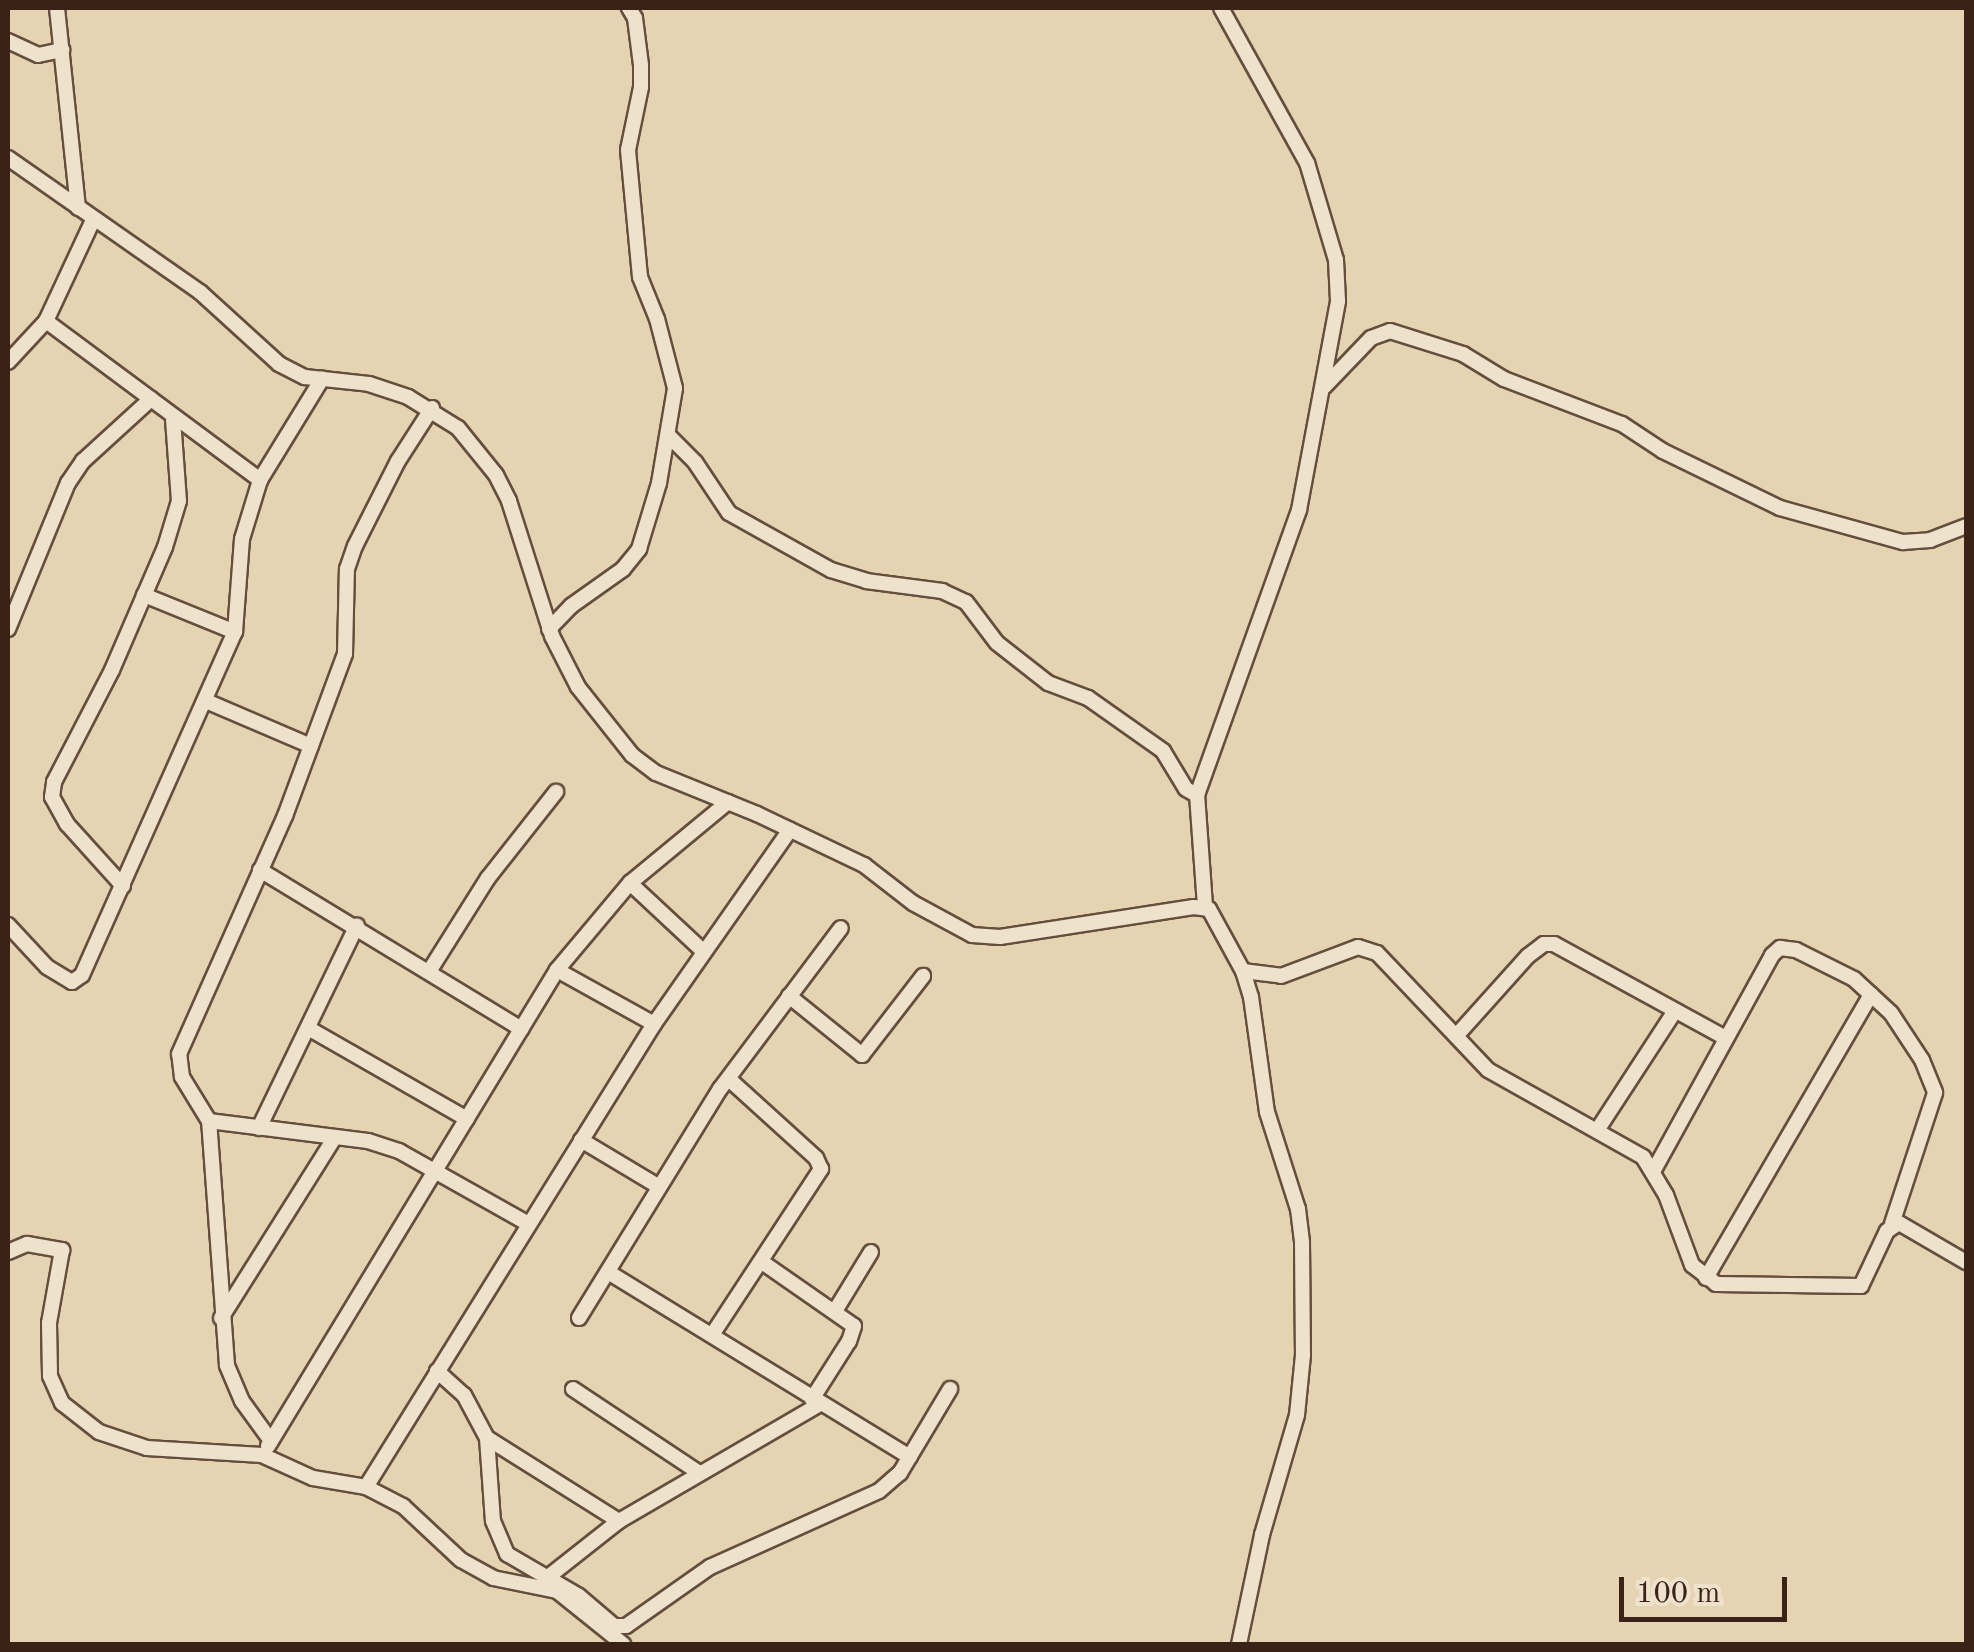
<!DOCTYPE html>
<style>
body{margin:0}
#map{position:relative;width:1974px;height:1652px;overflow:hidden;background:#e5d3b2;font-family:"Old Standard TT",serif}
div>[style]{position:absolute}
.roads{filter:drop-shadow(2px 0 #654e3d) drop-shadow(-2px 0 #654e3d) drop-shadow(0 2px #654e3d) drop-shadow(0 -2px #654e3d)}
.minor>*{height:14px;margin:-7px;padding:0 7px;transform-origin:7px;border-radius:7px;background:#eee2cd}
span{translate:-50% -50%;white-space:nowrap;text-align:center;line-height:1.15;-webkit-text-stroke:9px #eee2cd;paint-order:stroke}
.frame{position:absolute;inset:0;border:10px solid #3a2216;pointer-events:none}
.scale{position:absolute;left:1619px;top:1577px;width:168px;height:45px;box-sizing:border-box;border:5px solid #3a2216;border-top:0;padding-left:12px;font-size:30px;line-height:35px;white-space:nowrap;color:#3a2216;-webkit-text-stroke:8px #eee2cd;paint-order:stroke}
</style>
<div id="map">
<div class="roads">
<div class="minor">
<div style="left:57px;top:8px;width:201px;rotate:84deg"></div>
<div style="left:8px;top:41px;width:33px;rotate:25deg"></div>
<div style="left:38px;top:55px;width:25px;rotate:-12deg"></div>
<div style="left:8px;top:158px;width:234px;rotate:34.9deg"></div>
<div style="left:200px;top:292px;width:107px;rotate:42.3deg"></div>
<div style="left:279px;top:364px;width:29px;rotate:27deg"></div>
<div style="left:305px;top:377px;width:64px;rotate:6.2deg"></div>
<div style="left:369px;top:384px;width:41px;rotate:18.4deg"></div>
<div style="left:408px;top:397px;width:59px;rotate:31.8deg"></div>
<div style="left:458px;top:428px;width:60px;rotate:51deg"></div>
<div style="left:496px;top:475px;width:29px;rotate:63deg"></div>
<div style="left:509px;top:501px;width:142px;rotate:72.3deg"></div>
<div style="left:552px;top:636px;width:57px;rotate:63deg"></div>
<div style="left:578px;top:687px;width:87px;rotate:51.5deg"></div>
<div style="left:632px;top:755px;width:30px;rotate:37deg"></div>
<div style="left:656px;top:773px;width:109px;rotate:22.1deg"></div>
<div style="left:757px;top:814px;width:119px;rotate:25.5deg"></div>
<div style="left:864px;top:865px;width:62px;rotate:37.8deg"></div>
<div style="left:913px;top:903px;width:67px;rotate:28.5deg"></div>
<div style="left:972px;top:935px;width:28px;rotate:4deg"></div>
<div style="left:1000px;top:937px;width:196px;rotate:-8.8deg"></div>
<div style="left:1194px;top:907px;width:15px;rotate:8deg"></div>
<div style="left:1209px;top:909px;width:71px;rotate:61.3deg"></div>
<div style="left:1243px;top:971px;width:27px;rotate:73deg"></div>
<div style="left:1251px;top:997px;width:116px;rotate:82.1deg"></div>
<div style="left:1267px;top:1112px;width:102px;rotate:72.3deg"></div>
<div style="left:1298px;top:1209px;width:34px;rotate:83deg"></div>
<div style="left:1302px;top:1243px;width:112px;rotate:89.5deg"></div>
<div style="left:1303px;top:1355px;width:60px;rotate:95.7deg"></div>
<div style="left:1297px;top:1415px;width:125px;rotate:106.3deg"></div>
<div style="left:1262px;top:1535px;width:111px;rotate:101.9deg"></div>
<div style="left:46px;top:321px;width:267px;rotate:36.6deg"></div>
<div style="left:8px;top:362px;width:56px;rotate:-47.2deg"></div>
<div style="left:46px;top:321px;width:111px;rotate:-65deg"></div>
<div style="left:1324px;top:387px;width:68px;rotate:-46.2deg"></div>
<div style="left:1371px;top:338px;width:20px;rotate:-20deg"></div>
<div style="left:1390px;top:331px;width:77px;rotate:17.5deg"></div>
<div style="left:1463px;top:354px;width:48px;rotate:31.4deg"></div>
<div style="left:1504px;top:379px;width:126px;rotate:20.9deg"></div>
<div style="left:1622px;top:424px;width:49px;rotate:33.4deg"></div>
<div style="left:1663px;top:451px;width:130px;rotate:26deg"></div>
<div style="left:1780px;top:508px;width:128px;rotate:15.5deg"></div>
<div style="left:1903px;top:542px;width:27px;rotate:-4deg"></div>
<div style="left:1930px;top:540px;width:39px;rotate:-21deg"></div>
<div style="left:668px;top:435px;width:38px;rotate:45deg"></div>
<div style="left:695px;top:462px;width:61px;rotate:56.3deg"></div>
<div style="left:729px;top:513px;width:117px;rotate:29.2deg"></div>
<div style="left:831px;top:570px;width:37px;rotate:17deg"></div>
<div style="left:866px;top:581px;width:77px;rotate:7.5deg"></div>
<div style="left:942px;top:591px;width:26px;rotate:25deg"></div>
<div style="left:966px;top:602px;width:51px;rotate:52.9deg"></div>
<div style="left:997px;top:643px;width:65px;rotate:38.1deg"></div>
<div style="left:1048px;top:683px;width:43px;rotate:20.6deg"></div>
<div style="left:1088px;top:698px;width:92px;rotate:35.2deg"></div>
<div style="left:1163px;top:751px;width:44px;rotate:58.8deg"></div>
<div style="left:1186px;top:789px;width:13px;rotate:29deg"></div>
<div style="left:144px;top:595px;width:98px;rotate:22.1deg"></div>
<div style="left:8px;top:629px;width:158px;rotate:-67.7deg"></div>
<div style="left:68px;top:483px;width:27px;rotate:-56deg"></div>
<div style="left:83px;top:461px;width:92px;rotate:-42.4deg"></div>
<div style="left:549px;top:629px;width:32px;rotate:-46deg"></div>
<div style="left:571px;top:606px;width:64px;rotate:-35.4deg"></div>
<div style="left:623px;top:569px;width:26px;rotate:-51deg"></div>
<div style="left:639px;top:549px;width:69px;rotate:-73.1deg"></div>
<div style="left:659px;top:483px;width:96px;rotate:-80.4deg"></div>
<div style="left:675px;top:388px;width:71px;rotate:-104.6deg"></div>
<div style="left:657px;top:319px;width:45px;rotate:-112deg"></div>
<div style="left:640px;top:277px;width:128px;rotate:-95.4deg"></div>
<div style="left:628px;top:150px;width:64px;rotate:-78.3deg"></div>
<div style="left:641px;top:87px;width:22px;rotate:-90deg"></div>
<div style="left:641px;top:65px;width:47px;rotate:-97.3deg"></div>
<div style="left:635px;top:18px;width:12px;rotate:-121deg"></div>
<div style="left:206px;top:701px;width:114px;rotate:23.2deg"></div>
<div style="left:260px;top:870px;width:306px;rotate:31.3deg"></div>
<div style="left:630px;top:883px;width:101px;rotate:43deg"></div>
<div style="left:123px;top:886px;width:84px;rotate:-132.1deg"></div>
<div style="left:67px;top:824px;width:31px;rotate:-119deg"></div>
<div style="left:52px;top:797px;width:15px;rotate:-82deg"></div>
<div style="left:54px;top:782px;width:126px;rotate:-62.6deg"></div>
<div style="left:112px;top:670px;width:134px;rotate:-66.7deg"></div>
<div style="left:165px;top:547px;width:48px;rotate:-73.1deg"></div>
<div style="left:179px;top:501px;width:81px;rotate:-94.2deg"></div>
<div style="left:1205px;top:906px;width:111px;rotate:-94.1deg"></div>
<div style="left:1197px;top:795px;width:303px;rotate:-70.3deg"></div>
<div style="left:1299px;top:510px;width:213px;rotate:-79.4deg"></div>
<div style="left:1338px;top:301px;width:41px;rotate:-92.8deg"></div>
<div style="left:1336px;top:260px;width:101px;rotate:-106.6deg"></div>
<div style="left:1307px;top:163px;width:177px;rotate:-119deg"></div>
<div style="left:8px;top:925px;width:57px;rotate:47.1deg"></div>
<div style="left:47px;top:967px;width:29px;rotate:31deg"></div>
<div style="left:72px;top:982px;width:12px;rotate:-35deg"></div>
<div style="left:82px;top:975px;width:376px;rotate:-66deg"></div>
<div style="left:235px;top:632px;width:93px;rotate:-85.7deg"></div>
<div style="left:242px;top:539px;width:62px;rotate:-73deg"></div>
<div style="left:260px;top:480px;width:119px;rotate:-58.5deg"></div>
<div style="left:430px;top:970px;width:109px;rotate:-57.8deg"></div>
<div style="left:488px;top:878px;width:110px;rotate:-51.7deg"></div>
<div style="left:557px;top:970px;width:111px;rotate:29.1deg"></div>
<div style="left:1243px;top:971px;width:38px;rotate:7deg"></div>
<div style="left:1281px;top:976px;width:82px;rotate:-20.6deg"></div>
<div style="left:1358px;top:947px;width:20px;rotate:18deg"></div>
<div style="left:1377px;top:953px;width:161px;rotate:46.5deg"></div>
<div style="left:1488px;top:1070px;width:178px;rotate:29.3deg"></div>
<div style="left:1643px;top:1157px;width:44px;rotate:58.8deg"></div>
<div style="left:1666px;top:1195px;width:75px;rotate:69.6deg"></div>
<div style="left:1692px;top:1265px;width:31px;rotate:38deg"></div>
<div style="left:1716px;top:1284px;width:145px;rotate:0.8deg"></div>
<div style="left:1861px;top:1286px;width:61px;rotate:-64.7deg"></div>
<div style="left:1887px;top:1231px;width:14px;rotate:-34deg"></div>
<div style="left:1899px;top:1223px;width:78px;rotate:30.2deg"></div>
<div style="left:789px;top:996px;width:94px;rotate:38.9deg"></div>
<div style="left:862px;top:1055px;width:100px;rotate:-52.3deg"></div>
<div style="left:308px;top:1028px;width:183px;rotate:29.8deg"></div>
<div style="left:1457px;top:1035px;width:106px;rotate:-48.1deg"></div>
<div style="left:1528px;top:956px;width:20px;rotate:-37deg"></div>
<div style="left:1544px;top:944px;width:10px"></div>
<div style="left:1554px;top:944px;width:196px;rotate:28.7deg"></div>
<div style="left:209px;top:1121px;width:160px;rotate:7.2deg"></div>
<div style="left:368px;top:1141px;width:33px;rotate:18deg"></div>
<div style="left:399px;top:1151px;width:147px;rotate:29.4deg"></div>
<div style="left:259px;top:1128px;width:225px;rotate:-64.2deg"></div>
<div style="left:1598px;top:1129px;width:141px;rotate:-56.9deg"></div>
<div style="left:581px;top:1140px;width:90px;rotate:30.9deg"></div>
<div style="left:1654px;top:1170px;width:245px;rotate:-61.2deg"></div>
<div style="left:1772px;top:955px;width:11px;rotate:-41deg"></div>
<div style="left:1780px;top:948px;width:16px;rotate:7deg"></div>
<div style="left:1796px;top:950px;width:65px;rotate:26.6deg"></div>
<div style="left:1854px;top:979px;width:50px;rotate:42.6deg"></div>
<div style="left:1891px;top:1013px;width:56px;rotate:56.6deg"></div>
<div style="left:1922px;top:1060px;width:35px;rotate:68deg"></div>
<div style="left:1935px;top:1093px;width:138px;rotate:108.2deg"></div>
<div style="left:8px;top:1252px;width:21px;rotate:-23deg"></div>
<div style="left:27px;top:1244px;width:36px;rotate:10deg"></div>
<div style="left:62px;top:1250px;width:74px;rotate:100.1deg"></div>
<div style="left:49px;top:1323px;width:53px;rotate:88.9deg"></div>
<div style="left:50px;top:1376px;width:30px;rotate:66deg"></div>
<div style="left:62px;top:1403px;width:47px;rotate:38.1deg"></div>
<div style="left:99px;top:1432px;width:51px;rotate:18.4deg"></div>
<div style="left:147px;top:1448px;width:115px;rotate:3.5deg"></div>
<div style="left:262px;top:1455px;width:56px;rotate:24.3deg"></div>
<div style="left:313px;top:1478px;width:54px;rotate:9.6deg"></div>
<div style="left:366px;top:1487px;width:42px;rotate:27.2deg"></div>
<div style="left:403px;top:1506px;width:79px;rotate:43deg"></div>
<div style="left:461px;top:1560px;width:37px;rotate:29deg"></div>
<div style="left:493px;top:1578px;width:65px;rotate:11.5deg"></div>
<div style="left:557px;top:1591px;width:85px;rotate:38.8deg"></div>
<div style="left:762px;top:1262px;width:112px;rotate:34.8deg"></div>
<div style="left:854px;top:1326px;width:16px;rotate:108deg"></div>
<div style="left:849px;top:1341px;width:69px;rotate:122.5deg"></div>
<div style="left:608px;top:1272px;width:354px;rotate:31.5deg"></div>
<div style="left:1706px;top:1278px;width:328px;rotate:-59.8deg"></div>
<div style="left:835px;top:1311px;width:69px;rotate:-58.6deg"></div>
<div style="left:221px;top:1318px;width:210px;rotate:-57.8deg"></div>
<div style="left:579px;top:1318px;width:269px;rotate:-58.4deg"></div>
<div style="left:720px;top:1089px;width:201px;rotate:-53.1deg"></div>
<div style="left:712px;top:1335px;width:199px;rotate:-56.7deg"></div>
<div style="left:821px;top:1169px;width:12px;rotate:-114deg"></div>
<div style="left:816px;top:1158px;width:118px;rotate:-137.8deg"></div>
<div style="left:437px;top:1371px;width:36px;rotate:42deg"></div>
<div style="left:464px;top:1395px;width:49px;rotate:61.9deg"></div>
<div style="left:487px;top:1438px;width:83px;rotate:85.9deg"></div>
<div style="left:493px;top:1521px;width:36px;rotate:67deg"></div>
<div style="left:507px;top:1554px;width:83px;rotate:30.3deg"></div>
<div style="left:579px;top:1596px;width:46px;rotate:40.6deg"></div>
<div style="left:614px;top:1626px;width:12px"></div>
<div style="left:626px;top:1626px;width:103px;rotate:-35.1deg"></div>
<div style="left:710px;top:1567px;width:185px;rotate:-24.2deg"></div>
<div style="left:879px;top:1491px;width:28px;rotate:-41deg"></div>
<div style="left:900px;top:1473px;width:98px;rotate:-59.2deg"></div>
<div style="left:573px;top:1389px;width:150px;rotate:33.6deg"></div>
<div style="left:487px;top:1438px;width:156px;rotate:32.2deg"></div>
<div style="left:271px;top:1441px;width:49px;rotate:-125.9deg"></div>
<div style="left:242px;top:1401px;width:39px;rotate:-113deg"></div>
<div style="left:227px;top:1365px;width:245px;rotate:-94.2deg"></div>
<div style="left:209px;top:1121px;width:52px;rotate:-121.5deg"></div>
<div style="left:182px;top:1077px;width:23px;rotate:-97deg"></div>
<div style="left:179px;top:1054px;width:261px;rotate:-66deg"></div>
<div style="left:285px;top:816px;width:173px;rotate:-69.7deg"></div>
<div style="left:345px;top:654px;width:85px;rotate:-88.7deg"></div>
<div style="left:347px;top:569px;width:24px;rotate:-71deg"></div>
<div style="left:355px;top:546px;width:95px;rotate:-63.2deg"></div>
<div style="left:398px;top:461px;width:63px;rotate:-57.3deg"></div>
<div style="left:268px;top:1446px;width:557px;rotate:-58.74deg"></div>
<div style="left:557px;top:970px;width:114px;rotate:-50deg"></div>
<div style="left:630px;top:883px;width:127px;rotate:-39.6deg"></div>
<div style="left:366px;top:1487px;width:545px;rotate:-58.12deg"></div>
<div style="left:654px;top:1024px;width:237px;rotate:-55deg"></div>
<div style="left:548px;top:1577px;width:90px;rotate:-38.3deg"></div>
<div style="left:619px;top:1521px;width:233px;rotate:-30.2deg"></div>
</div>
</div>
<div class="frame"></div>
<div class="scale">100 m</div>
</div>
